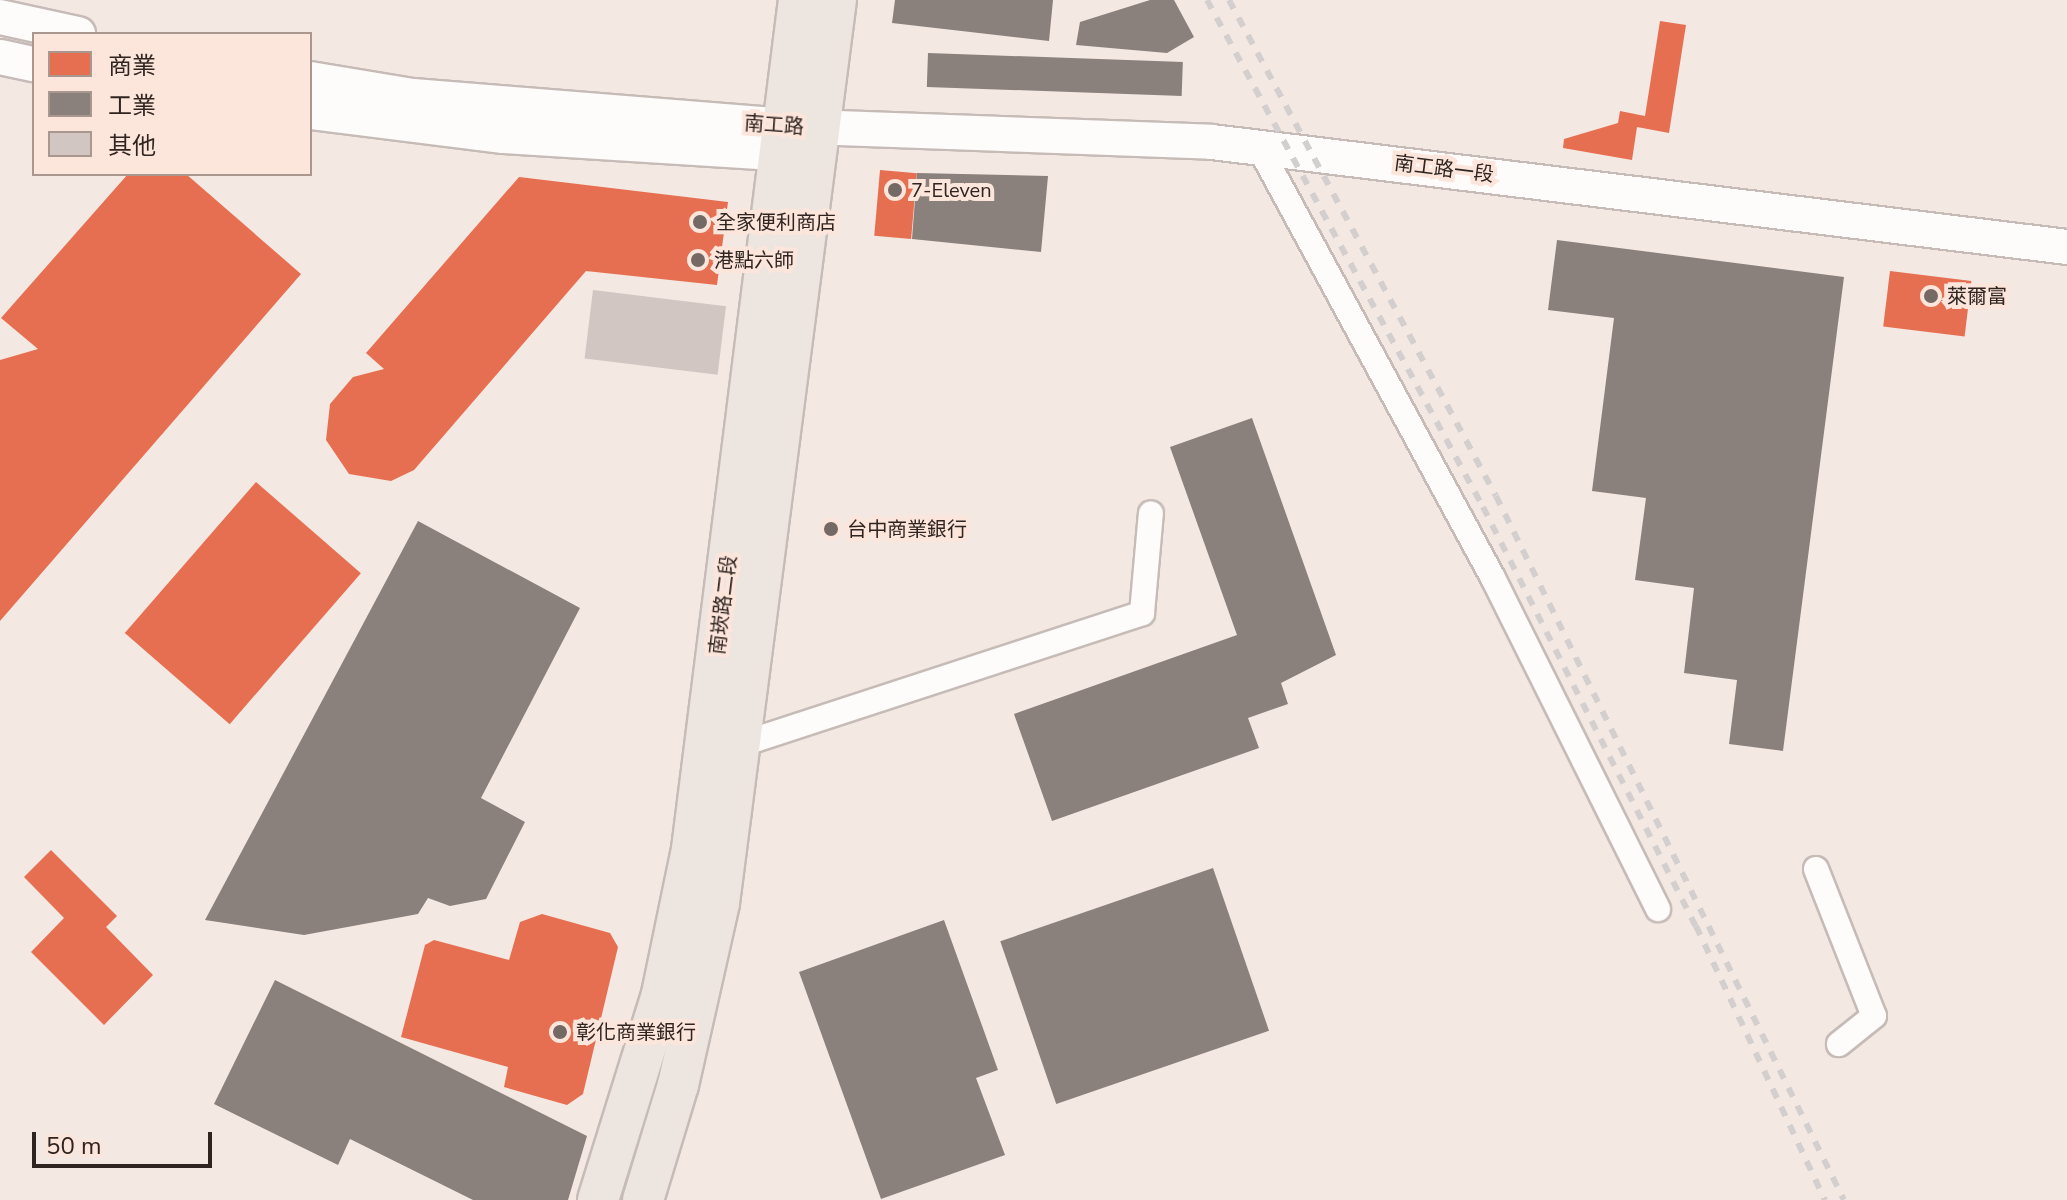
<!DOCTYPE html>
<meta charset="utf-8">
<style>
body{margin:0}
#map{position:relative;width:2067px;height:1200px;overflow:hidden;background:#f4e8e3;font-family:"Nunito Sans","Noto Sans TC",sans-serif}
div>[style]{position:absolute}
.shops>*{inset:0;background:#e76f51;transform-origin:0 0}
.industry>*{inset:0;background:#8a817c;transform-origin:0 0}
.building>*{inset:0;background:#d1c6c2;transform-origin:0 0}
.roads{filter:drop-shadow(2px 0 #c6bbb6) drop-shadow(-2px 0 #c6bbb6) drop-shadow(0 2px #c6bbb6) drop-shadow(0 -2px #c6bbb6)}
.street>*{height:24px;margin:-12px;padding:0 12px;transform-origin:12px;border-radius:12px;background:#fdfcfb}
.secondary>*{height:34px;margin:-17px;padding:0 17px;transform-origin:17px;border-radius:17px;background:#fdfcfb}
.primary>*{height:40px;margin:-20px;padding:0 20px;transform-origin:20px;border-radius:20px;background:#ede5e0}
.rail>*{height:6px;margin-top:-3px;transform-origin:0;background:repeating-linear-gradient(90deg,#d3cfce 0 10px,transparent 0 20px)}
.dots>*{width:22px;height:22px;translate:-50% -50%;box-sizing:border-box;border:4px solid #fce5db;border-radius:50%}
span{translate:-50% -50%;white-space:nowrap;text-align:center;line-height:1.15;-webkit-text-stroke:8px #fce5db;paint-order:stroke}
.street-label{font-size:20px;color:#2f2420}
.poi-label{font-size:20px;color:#2f2420}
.left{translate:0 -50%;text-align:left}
.legend{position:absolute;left:32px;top:32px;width:280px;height:144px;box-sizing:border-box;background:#fce5db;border:2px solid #aa9890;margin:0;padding:10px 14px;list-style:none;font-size:24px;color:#2f2420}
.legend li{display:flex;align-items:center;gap:16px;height:40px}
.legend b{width:40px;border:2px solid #aa9890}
.scale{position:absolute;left:32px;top:1132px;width:180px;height:36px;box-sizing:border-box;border:4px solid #2f2420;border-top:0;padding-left:10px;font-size:24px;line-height:28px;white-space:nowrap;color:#2f2420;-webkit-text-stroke:6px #fce5db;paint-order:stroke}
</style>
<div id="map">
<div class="shops">
<div style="clip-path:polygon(1660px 21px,1686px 25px,1669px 133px,1637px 127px,1632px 160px,1563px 148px,1564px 139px,1618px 123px,1620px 111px,1645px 116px)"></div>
<div style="left:880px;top:170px;width:37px;height:66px;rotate:5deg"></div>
<div style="clip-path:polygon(128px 174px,186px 174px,301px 274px,0 621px,0 360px,38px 349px,1px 318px)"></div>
<div style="clip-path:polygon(519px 177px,728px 202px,717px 285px,586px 271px,414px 470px,391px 481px,349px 474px,326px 440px,330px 404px,353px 377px,384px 369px,366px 353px)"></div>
<div style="left:1890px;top:271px;width:82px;height:56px;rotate:7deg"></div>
<div style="left:256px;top:482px;width:139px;height:200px;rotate:41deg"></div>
<div style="clip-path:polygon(51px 850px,117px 916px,106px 927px,153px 975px,104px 1025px,31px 952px,64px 918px,24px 877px)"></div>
<div style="clip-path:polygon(542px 914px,610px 933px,618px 947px,583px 1094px,567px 1105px,504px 1087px,508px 1067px,401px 1037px,425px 945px,434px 940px,509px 960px,520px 922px)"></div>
</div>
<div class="industry">
<div style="clip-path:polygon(895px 0,1053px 0,1049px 41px,892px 23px)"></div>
<div style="clip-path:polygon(1150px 0,1174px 0,1194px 37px,1167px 53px,1076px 45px,1080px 22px)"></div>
<div style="left:928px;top:53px;width:255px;height:34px;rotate:2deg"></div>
<div style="clip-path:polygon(917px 173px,1048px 176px,1041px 252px,912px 239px)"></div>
<div style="clip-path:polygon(1557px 240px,1844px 277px,1783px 751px,1729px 744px,1737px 680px,1684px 673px,1694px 588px,1635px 580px,1646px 498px,1592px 491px,1614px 318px,1548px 310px)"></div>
<div style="clip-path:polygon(1252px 418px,1336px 655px,1281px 683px,1288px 704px,1248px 718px,1259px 748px,1052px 821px,1014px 714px,1237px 635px,1170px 447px)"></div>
<div style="clip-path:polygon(418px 521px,580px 608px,481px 798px,525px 822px,486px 899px,450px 906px,428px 898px,418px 914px,304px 935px,205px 920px)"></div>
<div style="left:1213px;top:868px;width:172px;height:225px;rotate:71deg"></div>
<div style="clip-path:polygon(944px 920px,998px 1070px,976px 1078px,1005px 1155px,881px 1199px,799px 972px)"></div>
<div style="clip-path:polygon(275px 980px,587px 1136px,568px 1200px,473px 1200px,350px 1139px,338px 1165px,214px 1104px)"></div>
</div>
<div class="building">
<div style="left:593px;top:290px;width:134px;height:69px;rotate:7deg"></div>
</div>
<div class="roads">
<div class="street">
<div style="left:1259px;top:147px;width:490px;rotate:61.5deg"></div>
<div style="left:1493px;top:578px;width:370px;rotate:63.5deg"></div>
<div style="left:739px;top:745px;width:424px;rotate:-18.1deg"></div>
<div style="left:1142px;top:613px;width:100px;rotate:-84.9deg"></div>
<div style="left:1816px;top:869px;width:158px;rotate:68.5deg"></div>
<div style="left:1874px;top:1016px;width:45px;rotate:141.3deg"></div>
</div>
<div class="secondary">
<div style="left:0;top:17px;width:80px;rotate:12.3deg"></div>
<div style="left:0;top:57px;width:35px;rotate:12deg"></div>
<div style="left:310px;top:79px;width:104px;rotate:9.4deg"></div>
<div style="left:413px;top:96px;width:371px;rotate:4.6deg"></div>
<div style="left:783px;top:126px;width:429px;rotate:2.1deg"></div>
<div style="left:1212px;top:142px;width:861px;rotate:7deg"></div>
<div style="left:310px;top:112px;width:195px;rotate:7.1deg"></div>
<div style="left:504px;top:136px;width:275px;rotate:3.6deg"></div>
<div style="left:778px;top:153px;width:28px;rotate:-30deg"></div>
</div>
<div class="primary">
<div style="left:598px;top:1200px;width:216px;rotate:-72.7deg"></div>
<div style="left:662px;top:994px;width:148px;rotate:-78.3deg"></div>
<div style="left:692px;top:849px;width:856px;rotate:-82.82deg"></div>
<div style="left:643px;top:1200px;width:120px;rotate:-73.1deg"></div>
<div style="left:678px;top:1085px;width:187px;rotate:-77.3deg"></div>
<div style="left:719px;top:903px;width:911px;rotate:-82.62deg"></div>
</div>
</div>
<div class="rail">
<div style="left:1207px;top:0;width:577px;rotate:61.44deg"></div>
<div style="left:1483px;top:507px;width:470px;rotate:63.1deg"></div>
<div style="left:1696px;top:926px;width:303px;rotate:64.8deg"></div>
<div style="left:1229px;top:0;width:563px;rotate:61.71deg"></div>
<div style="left:1496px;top:496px;width:785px;rotate:63.7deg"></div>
</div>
<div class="dots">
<div style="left:895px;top:190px;background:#746964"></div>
<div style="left:700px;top:222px;background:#746964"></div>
<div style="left:698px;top:260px;background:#746964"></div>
<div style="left:1931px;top:296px;background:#746964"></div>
<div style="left:831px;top:529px;background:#746964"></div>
<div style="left:560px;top:1032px;background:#746964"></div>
</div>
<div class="street-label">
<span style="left:774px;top:125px;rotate:4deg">南工路</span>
<span style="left:1444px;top:169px;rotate:7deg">南工路一段</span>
<span style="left:723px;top:605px;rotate:-83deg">南崁路二段</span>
</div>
<div class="poi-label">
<span class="left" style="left:911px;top:190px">7-Eleven</span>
<span class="left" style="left:716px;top:222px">全家便利商店</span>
<span class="left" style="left:714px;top:260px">港點六師</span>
<span class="left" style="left:1947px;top:296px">萊爾富</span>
<span class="left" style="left:847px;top:529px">台中商業銀行</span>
<span class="left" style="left:576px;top:1032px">彰化商業銀行</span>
</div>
<ul class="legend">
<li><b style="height:22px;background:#e76f51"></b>商業</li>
<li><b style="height:22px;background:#8a817c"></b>工業</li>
<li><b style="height:22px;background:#d1c6c2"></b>其他</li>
</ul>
<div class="scale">50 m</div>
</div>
